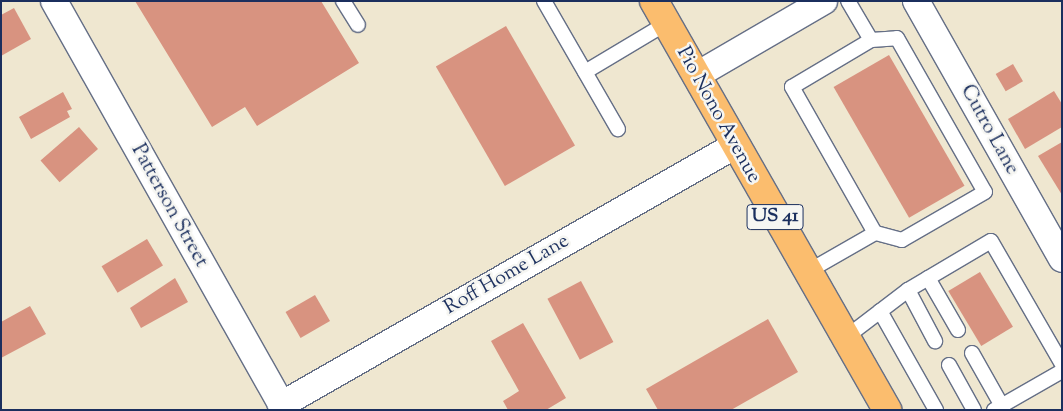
<!DOCTYPE html>
<style>
body{margin:0}
#map{position:relative;width:1063px;height:411px;overflow:hidden;background:#efe7d0;font-family:"Sorts Mill Goudy",serif}
div>[style]{position:absolute}
.building>*{inset:0;background:#d89380;transform-origin:0 0}
.roads{filter:drop-shadow(1px 0 #656f86) drop-shadow(-1px 0 #656f86) drop-shadow(0 1px #656f86) drop-shadow(0 -1px #656f86)}
.lane>*{height:14px;margin:-7px;padding:0 7px;transform-origin:7px;border-radius:7px;background:#fff}
.street>*{height:26px;margin:-13px;padding:0 13px;transform-origin:13px;border-radius:13px;background:#fff}
.primary>*{height:28px;margin:-14px;padding:0 14px;transform-origin:14px;border-radius:14px;background:#fbbd6e}
span{translate:-50% -50%;white-space:nowrap;text-align:center;line-height:1.15;-webkit-text-stroke:5px #f6f6f2;paint-order:stroke}
.shield-label span{padding:1px 4px;background:#f6f6f2;border:1px solid;border-radius:4px;-webkit-text-stroke-width:0}
.shield-label{font-size:19px;color:#1b2f5e;font-weight:700}
.street-label{font-size:20px;color:#1b2f5e}
.frame{position:absolute;inset:0;border:2px solid #1b2f5e;pointer-events:none}
</style>
<div id="map">
<div class="building">
<div style="clip-path:polygon(135px 1px,321px 1px,359px 63px,257px 126px,245px 107px,212px 127px)"></div>
<div style="clip-path:polygon(14px 8px,31px 39px,1px 56px,1px 15px)"></div>
<div style="left:506px;top:26px;width:138px;height:81px;rotate:60deg"></div>
<div style="left:889px;top:55px;width:151px;height:64px;rotate:60deg"></div>
<div style="left:1013px;top:64px;width:20px;height:20px;rotate:60deg"></div>
<div style="clip-path:polygon(1054px 91px,1062px 104px,1062px 127px,1025px 149px,1008px 119px)"></div>
<div style="clip-path:polygon(63px 92px,72px 109px,67px 111px,70px 117px,31px 139px,19px 117px)"></div>
<div style="left:79px;top:127px;width:29px;height:51px;rotate:49deg"></div>
<div style="clip-path:polygon(1062px 142px,1062px 195px,1038px 156px)"></div>
<div style="left:147px;top:239px;width:31px;height:53px;rotate:59deg"></div>
<div style="left:980px;top:272px;width:64px;height:37px;rotate:59deg"></div>
<div style="clip-path:polygon(175px 278px,188px 302px,141px 328px,130px 308px)"></div>
<div style="left:581px;top:281px;width:69px;height:38px;rotate:62deg"></div>
<div style="left:315px;top:295px;width:30px;height:34px;rotate:60deg"></div>
<div style="clip-path:polygon(30px 306px,46px 334px,1px 358px,1px 322px)"></div>
<div style="clip-path:polygon(768px 319px,798px 372px,731px 410px,658px 410px,646px 389px)"></div>
<div style="clip-path:polygon(523px 323px,566px 398px,546px 410px,508px 410px,503px 401px,519px 391px,491px 341px)"></div>
</div>
<div class="roads">
<div class="lane">
<div style="left:343px;top:1px;width:28px;rotate:58deg"></div>
<div style="left:544px;top:1px;width:148px;rotate:60deg"></div>
<div style="left:871px;top:40px;width:26px;rotate:-4deg"></div>
<div style="left:897px;top:38px;width:177px;rotate:60.3deg"></div>
<div style="left:985px;top:192px;width:96px;rotate:150deg"></div>
<div style="left:902px;top:240px;width:28px;rotate:-165deg"></div>
<div style="left:585px;top:72px;width:96px;rotate:-30.9deg"></div>
<div style="left:807px;top:272px;width:78px;rotate:-29.8deg"></div>
<div style="left:875px;top:233px;width:168px;rotate:-119.6deg"></div>
<div style="left:792px;top:87px;width:92px;rotate:-30.7deg"></div>
<div style="left:871px;top:40px;width:45px;rotate:-120.5deg"></div>
<div style="left:928px;top:278px;width:60px;rotate:60deg"></div>
<div style="left:908px;top:290px;width:58px;rotate:62.1deg"></div>
<div style="left:880px;top:311px;width:114px;rotate:60.5deg"></div>
<div style="left:845px;top:338px;width:79px;rotate:-37.3deg"></div>
<div style="left:908px;top:290px;width:96px;rotate:-30.6deg"></div>
<div style="left:991px;top:241px;width:142px;rotate:60deg"></div>
<div style="left:972px;top:353px;width:61px;rotate:60.5deg"></div>
<div style="left:949px;top:365px;width:51px;rotate:60.9deg"></div>
<div style="left:994px;top:410px;width:78px;rotate:-29.8deg"></div>
</div>
<div class="street">
<div style="left:54px;top:1px;width:469px;rotate:60.6deg"></div>
<div style="left:916px;top:1px;width:296px;rotate:60.5deg"></div>
<div style="left:697px;top:75px;width:147px;rotate:-30.2deg"></div>
<div style="left:281px;top:405px;width:522px;rotate:-29.76deg"></div>
</div>
<div class="primary">
<div style="left:654px;top:1px;width:471px;rotate:60.3deg"></div>
</div>
</div>
<div class="shield-label">
<span style="left:775px;top:217px">US 41</span>
</div>
<div class="street-label">
<span style="left:718px;top:115px;rotate:61deg">Pio Nono Avenue</span>
<span style="left:989px;top:130px;rotate:61deg">Cutro Lane</span>
<span style="left:169px;top:206px;rotate:61deg">Patterson Street</span>
<span style="left:507px;top:275px;rotate:-30deg">Roff Home Lane</span>
</div>
<div class="frame"></div>
</div>
